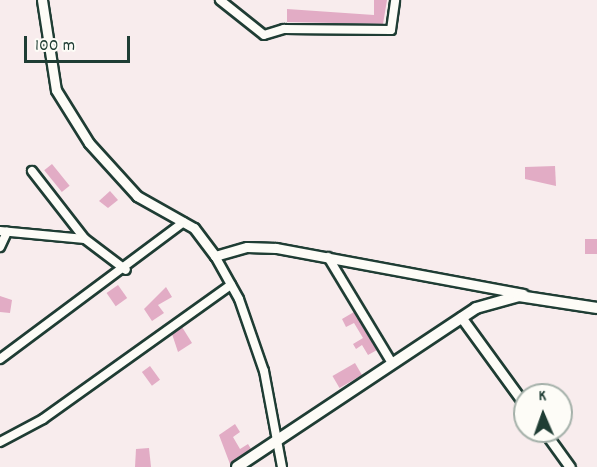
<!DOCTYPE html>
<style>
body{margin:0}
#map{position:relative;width:597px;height:467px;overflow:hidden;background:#f8eced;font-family:Dekko,sans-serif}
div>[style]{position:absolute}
.building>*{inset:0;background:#e2acc5;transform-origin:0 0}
.roads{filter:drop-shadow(2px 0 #1f3d34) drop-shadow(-2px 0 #1f3d34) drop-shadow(0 2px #1f3d34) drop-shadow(0 -2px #1f3d34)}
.minor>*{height:8px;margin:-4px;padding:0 4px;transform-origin:4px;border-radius:4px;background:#fdfcf7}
.tertiary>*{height:9px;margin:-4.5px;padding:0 4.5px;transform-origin:4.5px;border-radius:4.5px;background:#fdfcf7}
.secondary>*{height:10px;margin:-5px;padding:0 5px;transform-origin:5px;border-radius:5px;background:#fdfcf7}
span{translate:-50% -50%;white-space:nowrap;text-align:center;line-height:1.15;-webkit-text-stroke:5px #fdfcf7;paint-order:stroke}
.north{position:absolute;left:513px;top:383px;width:60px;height:60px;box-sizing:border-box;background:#fdfcf7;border:2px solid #a4b0a9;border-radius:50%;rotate:358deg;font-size:16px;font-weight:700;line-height:24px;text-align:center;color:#1f3d34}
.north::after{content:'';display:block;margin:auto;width:21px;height:27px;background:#1f3d34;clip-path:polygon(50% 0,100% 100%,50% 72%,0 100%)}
.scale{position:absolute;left:24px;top:36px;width:106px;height:27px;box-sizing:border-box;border:3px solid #1f3d34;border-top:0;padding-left:8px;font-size:18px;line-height:21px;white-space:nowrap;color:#1f3d34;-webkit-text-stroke:4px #fdfcf7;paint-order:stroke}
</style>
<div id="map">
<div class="building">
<div style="clip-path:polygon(374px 0,387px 0,383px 24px,287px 22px,287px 9px,374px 15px)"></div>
<div style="left:52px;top:164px;width:28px;height:10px;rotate:51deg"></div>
<div style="clip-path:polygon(555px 166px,556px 186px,525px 179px,525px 167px)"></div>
<div style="clip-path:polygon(110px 191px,118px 200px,108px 208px,99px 201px)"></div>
<div style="left:585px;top:239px;width:12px;height:15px"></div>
<div style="left:118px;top:285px;width:16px;height:14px;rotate:55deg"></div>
<div style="clip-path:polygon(166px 287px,172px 297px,158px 305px,164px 313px,152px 321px,144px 309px)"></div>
<div style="clip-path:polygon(0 296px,12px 300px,10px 313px,0 312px)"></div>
<div style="clip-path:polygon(354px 312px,377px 350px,368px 355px,362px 345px,356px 349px,353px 344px,363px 338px,354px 323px,346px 327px,342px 319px)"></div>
<div style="clip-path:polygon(182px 327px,192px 343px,178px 352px,172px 334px)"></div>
<div style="left:355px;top:363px;width:14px;height:26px;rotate:60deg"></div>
<div style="left:150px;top:366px;width:17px;height:10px;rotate:54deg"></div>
<div style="clip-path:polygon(235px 424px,240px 432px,233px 437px,240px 449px,248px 444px,251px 449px,230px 464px,219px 435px)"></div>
<div style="clip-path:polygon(149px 448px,151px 467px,135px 467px,136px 449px)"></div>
</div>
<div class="roads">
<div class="minor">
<div style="left:220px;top:0;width:56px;rotate:38.5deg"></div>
<div style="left:264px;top:35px;width:21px;rotate:-17deg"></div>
<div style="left:284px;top:29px;width:107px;rotate:0.5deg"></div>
<div style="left:391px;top:30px;width:30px;rotate:-82deg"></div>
<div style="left:32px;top:171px;width:86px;rotate:52.1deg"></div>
<div style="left:0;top:231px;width:85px;rotate:5.4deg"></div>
<div style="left:85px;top:239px;width:51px;rotate:37.1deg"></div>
<div style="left:0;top:247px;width:17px;rotate:-65deg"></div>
<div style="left:215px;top:256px;width:49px;rotate:60.8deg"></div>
<div style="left:239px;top:299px;width:76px;rotate:70.9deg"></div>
<div style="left:264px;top:371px;width:98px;rotate:79.4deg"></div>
<div style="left:328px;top:257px;width:124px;rotate:58.9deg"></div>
<div style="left:0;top:359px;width:229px;rotate:-36.7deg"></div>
<div style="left:0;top:442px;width:49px;rotate:-28.1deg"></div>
<div style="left:43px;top:419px;width:231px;rotate:-35.5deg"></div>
</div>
<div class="tertiary">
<div style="left:42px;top:0;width:91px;rotate:81.2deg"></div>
<div style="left:56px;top:90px;width:62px;rotate:58.1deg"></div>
<div style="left:89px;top:143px;width:72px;rotate:47.8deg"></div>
<div style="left:137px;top:196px;width:65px;rotate:29.3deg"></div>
<div style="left:194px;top:228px;width:35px;rotate:53deg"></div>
<div style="left:215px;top:256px;width:33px;rotate:-16deg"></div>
<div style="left:247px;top:247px;width:29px;rotate:2deg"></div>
<div style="left:276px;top:248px;width:251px;rotate:10.5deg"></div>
<div style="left:461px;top:317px;width:109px;rotate:54deg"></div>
<div style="left:544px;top:431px;width:44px;rotate:54.2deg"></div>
</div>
<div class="secondary">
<div style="left:237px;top:467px;width:287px;rotate:-33.6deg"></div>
<div style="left:476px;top:308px;width:45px;rotate:-15.6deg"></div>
<div style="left:519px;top:296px;width:79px;rotate:8.7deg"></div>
</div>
</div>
<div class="north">K</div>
<div class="scale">100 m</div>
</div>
